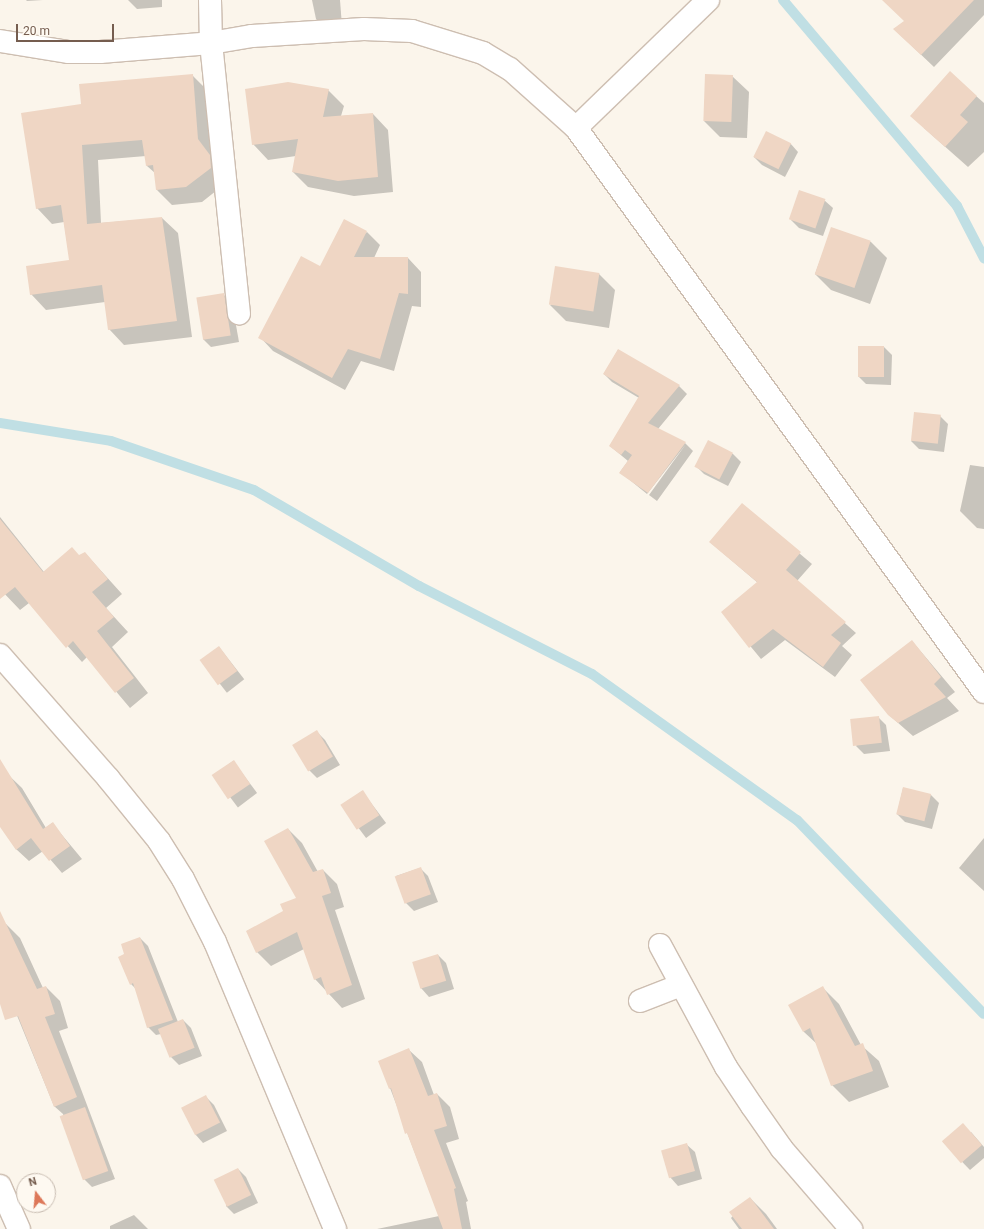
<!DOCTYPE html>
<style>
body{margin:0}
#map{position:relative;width:984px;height:1229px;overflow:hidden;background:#fbf5eb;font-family:Roboto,sans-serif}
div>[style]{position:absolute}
.shadow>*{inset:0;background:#0003;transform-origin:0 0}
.stream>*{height:10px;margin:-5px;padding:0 5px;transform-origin:5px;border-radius:5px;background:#c0dfe4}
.building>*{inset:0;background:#efd6c4;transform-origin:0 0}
.roads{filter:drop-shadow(1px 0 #cdbeb1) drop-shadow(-1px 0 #cdbeb1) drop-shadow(0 1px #cdbeb1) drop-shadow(0 -1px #cdbeb1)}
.minor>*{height:22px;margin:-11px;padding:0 11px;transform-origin:11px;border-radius:11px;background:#fff}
span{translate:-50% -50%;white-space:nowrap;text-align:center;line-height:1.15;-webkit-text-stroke:3px #fef9f1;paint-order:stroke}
.north{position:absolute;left:16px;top:1173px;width:40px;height:40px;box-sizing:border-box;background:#fef9f1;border:1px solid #c7bbb0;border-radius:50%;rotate:344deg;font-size:11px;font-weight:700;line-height:16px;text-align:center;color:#755d4f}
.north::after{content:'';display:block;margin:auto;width:14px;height:18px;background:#dd7859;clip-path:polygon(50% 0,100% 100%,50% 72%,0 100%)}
.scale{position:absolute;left:16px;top:24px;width:98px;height:18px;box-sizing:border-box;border:2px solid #755d4f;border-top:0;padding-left:5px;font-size:12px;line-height:14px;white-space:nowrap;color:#755d4f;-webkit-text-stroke:3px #fef9f1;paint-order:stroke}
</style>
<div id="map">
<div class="shadow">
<div style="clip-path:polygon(26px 0,43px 0,27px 1px)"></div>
<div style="clip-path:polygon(128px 0,162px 0,162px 7px,137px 9px)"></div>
<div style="clip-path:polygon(312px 0,340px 0,342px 26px,324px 27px,316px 19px)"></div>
<div style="clip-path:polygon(884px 0,984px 0,984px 15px,934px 67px,894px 29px,905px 21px)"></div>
<div style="clip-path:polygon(950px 73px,984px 103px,984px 152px,968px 167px,924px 128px)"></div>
<div style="clip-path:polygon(193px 76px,208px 91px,226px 183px,202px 202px,172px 205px,157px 190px,155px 173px,147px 166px,146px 156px,98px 160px,101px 223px,162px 218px,178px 233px,192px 337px,124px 345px,109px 329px,105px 302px,46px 310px,31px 294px,70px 261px,64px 222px,52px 224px,37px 208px,82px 105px)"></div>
<div style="clip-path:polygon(732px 76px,749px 92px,747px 138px,720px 137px,704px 121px)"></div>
<div style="clip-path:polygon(328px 90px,344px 106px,341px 116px,373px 114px,388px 130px,393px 192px,354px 196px,308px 187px,293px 172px,296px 156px,268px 160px,253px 144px)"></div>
<div style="clip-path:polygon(790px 143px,798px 152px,785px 177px,762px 165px,754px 157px)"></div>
<div style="clip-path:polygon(824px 200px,833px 208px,823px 236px,799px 228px,791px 220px)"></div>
<div style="clip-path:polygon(832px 228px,871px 242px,887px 258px,870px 304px,831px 290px,815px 274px)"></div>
<div style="clip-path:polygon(367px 232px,380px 245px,374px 258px,408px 258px,421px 272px,421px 307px,412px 306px,394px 371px,361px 361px,345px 390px,273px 351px,260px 337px,321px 267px)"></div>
<div style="clip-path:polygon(599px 274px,615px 290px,609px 328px,566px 321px,550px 305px)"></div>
<div style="clip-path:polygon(224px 295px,232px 303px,239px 342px,211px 347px,203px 339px)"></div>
<div style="clip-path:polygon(884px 347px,892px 355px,891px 385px,866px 384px,858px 376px)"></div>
<div style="clip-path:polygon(618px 350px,679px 386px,687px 394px,658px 429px,685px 443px,693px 451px,657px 501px,649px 495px,686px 444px,647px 494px,620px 472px,628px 461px,610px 446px,639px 398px,612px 382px,604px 374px)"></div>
<div style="clip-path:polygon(940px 416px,948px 424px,944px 452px,919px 449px,911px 441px)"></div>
<div style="clip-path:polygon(709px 442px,733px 454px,741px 462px,728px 486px,704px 474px,696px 466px)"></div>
<div style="clip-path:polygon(970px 465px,984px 467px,984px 529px,977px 528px,960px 511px)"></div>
<div style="clip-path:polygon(742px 505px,812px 564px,797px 581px,856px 633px,842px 646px,852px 655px,835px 677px,785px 640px,761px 659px,722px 612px,758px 583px,710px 542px)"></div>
<div style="clip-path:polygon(0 517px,44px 572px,85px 553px,122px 594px,106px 608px,128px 632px,112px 647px,148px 693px,130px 708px,87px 657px,82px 662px,29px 603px,20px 610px,0 589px)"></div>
<div style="clip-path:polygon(912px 641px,955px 692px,947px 698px,959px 711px,913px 736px,889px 715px)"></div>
<div style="left:219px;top:647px;width:41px;height:22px;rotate:52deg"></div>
<div style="clip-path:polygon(878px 717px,886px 725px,890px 751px,864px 754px,856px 746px)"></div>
<div style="clip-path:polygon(317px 732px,325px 740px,340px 765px,317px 778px,309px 770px)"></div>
<div style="left:233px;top:761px;width:40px;height:24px;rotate:53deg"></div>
<div style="clip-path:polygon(0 767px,22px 788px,46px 828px,52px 823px,82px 859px,62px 873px,43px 851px,29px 861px,16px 849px,0 825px)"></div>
<div style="clip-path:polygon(903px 788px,931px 795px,939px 803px,932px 829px,905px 822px,897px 814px)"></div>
<div style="left:362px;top:791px;width:40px;height:25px;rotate:53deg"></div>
<div style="clip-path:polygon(288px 829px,302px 843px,318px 872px,323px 870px,337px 884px,344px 907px,335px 910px,365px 999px,342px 1008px,315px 979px,304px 949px,271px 966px,257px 952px,247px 931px,284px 912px,298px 899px)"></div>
<div style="clip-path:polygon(984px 838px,984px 891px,959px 868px)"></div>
<div style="clip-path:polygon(420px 868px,428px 876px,438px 902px,414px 911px,406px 903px,396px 876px)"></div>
<div style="clip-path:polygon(6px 924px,20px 938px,43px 988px,46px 987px,60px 1001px,68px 1028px,59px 1031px,115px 1179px,92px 1187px,84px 1179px,63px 1114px,54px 1106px,0 974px,0 927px)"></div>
<div style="clip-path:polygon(140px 938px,148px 946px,178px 1022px,183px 1020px,191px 1028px,202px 1056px,179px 1065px,171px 1057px,161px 1034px,156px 1035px,148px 1027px,137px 990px,131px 984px)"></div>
<div style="clip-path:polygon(438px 955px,446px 963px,454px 989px,429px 997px,421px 988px)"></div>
<div style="clip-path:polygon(823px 988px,839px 1004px,861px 1045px,879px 1061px,889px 1087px,849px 1102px,832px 1085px,818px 1045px,804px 1032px,790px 1005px)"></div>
<div style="clip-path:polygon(409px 1050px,422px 1062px,434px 1095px,437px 1094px,450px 1107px,459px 1139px,446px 1143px,468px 1201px,466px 1202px,471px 1229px,377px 1229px,439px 1216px,390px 1088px)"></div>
<div style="clip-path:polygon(206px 1097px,214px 1105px,227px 1131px,203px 1143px,195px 1134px)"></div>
<div style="clip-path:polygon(971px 1132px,984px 1147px,984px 1158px,970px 1170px,943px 1142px)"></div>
<div style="clip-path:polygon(686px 1144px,695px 1152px,702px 1179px,678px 1186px,670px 1177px)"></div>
<div style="clip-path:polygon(238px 1169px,246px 1177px,258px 1203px,234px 1214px,226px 1206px)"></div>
<div style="clip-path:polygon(750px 1198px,766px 1214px,777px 1229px,739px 1229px,731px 1218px)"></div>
<div style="clip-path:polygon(134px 1215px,148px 1229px,110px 1229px,110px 1226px)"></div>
</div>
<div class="stream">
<div style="left:783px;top:0;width:270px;rotate:49.8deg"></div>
<div style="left:957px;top:206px;width:59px;rotate:62.6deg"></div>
<div style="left:0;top:423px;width:112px;rotate:9.2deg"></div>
<div style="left:111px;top:441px;width:151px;rotate:18.9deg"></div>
<div style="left:254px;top:490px;width:191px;rotate:30.2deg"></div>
<div style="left:419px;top:586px;width:194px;rotate:27deg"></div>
<div style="left:592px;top:674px;width:252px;rotate:35.5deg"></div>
<div style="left:797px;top:820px;width:269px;rotate:46.1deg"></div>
</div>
<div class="building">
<div style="clip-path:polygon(882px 0,974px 0,921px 55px,893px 29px,904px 21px)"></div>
<div style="clip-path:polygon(950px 71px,977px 96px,960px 115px,968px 122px,945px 147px,910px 116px)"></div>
<div style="clip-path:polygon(193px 74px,198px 139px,210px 155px,211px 168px,186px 187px,156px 190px,153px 165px,146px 166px,142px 140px,82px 145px,87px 224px,162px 217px,177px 321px,108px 330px,102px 285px,30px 295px,26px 266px,69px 260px,61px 205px,36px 209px,21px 113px,81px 104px,79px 84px)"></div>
<div style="left:705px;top:74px;width:28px;height:47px;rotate:2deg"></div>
<div style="clip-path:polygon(288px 82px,329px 89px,323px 117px,373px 113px,378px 177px,338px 181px,292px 172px,298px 139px,252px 145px,245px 89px)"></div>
<div style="left:766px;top:131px;width:28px;height:29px;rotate:26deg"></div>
<div style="left:799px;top:190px;width:28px;height:31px;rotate:19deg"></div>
<div style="clip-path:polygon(344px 219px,367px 231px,354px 257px,408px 257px,408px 294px,399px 293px,380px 359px,348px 349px,332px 378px,258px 338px,301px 256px,320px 266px)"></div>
<div style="left:831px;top:227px;width:42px;height:50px;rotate:19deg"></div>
<div style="left:555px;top:266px;width:45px;height:39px;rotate:9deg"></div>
<div style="left:224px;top:293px;width:43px;height:28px;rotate:81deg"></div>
<div style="left:858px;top:346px;width:26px;height:31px"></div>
<div style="clip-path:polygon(618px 349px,680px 385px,648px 423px,686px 442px,648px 493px,619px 473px,632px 455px,625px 450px,621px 455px,609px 446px,639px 396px,603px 374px)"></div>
<div style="left:914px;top:412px;width:27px;height:29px;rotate:6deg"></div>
<div style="left:708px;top:440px;width:28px;height:30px;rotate:27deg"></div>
<div style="clip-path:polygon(742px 503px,801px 552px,786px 570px,846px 622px,831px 635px,841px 643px,823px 667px,773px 629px,749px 648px,721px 612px,757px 582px,709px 542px)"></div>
<div style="clip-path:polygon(0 519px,43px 572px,72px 547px,79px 555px,85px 552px,108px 579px,92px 592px,114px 617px,97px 631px,134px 678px,115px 693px,73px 641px,66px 648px,15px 587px,0 599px)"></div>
<div style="clip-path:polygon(912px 640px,941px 677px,934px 684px,946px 697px,898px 723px,888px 715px,860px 680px)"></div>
<div style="left:219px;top:646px;width:31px;height:24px;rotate:54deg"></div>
<div style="left:879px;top:716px;width:27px;height:29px;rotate:84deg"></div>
<div style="left:317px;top:730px;width:31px;height:29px;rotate:59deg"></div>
<div style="clip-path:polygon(0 759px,43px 829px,53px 822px,70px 846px,49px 861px,31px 838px,16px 850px,0 827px)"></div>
<div style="left:234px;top:760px;width:29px;height:27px;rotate:56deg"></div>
<div style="left:903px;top:787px;width:29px;height:28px;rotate:14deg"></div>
<div style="left:363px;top:790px;width:30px;height:27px;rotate:57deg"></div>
<div style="clip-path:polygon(288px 828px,313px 872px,323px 869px,331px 893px,322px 896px,352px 985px,327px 995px,321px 977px,314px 980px,297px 932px,256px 953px,246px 931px,283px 911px,280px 904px,296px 898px,264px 841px)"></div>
<div style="left:421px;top:867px;width:29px;height:28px;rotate:70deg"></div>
<div style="clip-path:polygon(0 911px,37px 989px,46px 986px,55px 1014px,45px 1017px,77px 1097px,54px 1107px,18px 1016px,5px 1020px,0 1004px)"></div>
<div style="clip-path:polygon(140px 937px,173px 1020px,147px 1028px,133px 983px,130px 985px,118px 957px,124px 954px,121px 944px)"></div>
<div style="left:438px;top:954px;width:28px;height:27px;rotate:73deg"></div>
<div style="clip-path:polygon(823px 986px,855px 1046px,863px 1043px,873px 1071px,831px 1086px,810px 1028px,803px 1032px,788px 1005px)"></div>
<div style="left:183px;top:1019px;width:31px;height:27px;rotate:68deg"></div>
<div style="clip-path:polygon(409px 1048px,428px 1096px,437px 1093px,447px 1126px,434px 1130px,456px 1188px,454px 1189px,462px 1229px,443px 1229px,407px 1133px,405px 1134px,391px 1088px,389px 1089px,378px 1061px)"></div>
<div style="left:206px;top:1095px;width:31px;height:28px;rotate:63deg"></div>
<div style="left:85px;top:1107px;width:68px;height:27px;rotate:70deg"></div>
<div style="left:963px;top:1123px;width:29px;height:28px;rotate:49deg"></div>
<div style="left:687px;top:1143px;width:29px;height:27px;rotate:74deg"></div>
<div style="left:238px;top:1168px;width:30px;height:27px;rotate:64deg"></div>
<div style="clip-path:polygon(750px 1197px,774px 1229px,742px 1229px,729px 1212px)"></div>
</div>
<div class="roads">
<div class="minor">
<div style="left:210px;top:0;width:43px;rotate:88.7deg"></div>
<div style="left:211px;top:43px;width:272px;rotate:84.1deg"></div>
<div style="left:0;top:41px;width:70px;rotate:9.1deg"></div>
<div style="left:69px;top:52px;width:31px"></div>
<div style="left:100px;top:52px;width:111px;rotate:-4.6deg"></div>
<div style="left:211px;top:43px;width:42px;rotate:-9.7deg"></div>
<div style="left:252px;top:36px;width:112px;rotate:-3.6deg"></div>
<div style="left:364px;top:29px;width:48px;rotate:2.4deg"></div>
<div style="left:412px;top:31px;width:74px;rotate:17.2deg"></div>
<div style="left:483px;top:53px;width:31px;rotate:31deg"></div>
<div style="left:510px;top:69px;width:89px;rotate:41.8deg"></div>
<div style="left:576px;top:128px;width:696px;rotate:54.12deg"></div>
<div style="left:576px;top:128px;width:184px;rotate:-44.1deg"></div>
<div style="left:0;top:655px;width:164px;rotate:48.7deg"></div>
<div style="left:108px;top:778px;width:81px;rotate:51deg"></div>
<div style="left:159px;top:841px;width:45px;rotate:57.7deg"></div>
<div style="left:183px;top:879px;width:71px;rotate:63.1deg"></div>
<div style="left:215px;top:942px;width:311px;rotate:67.3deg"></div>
<div style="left:660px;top:945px;width:139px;rotate:61.6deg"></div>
<div style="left:726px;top:1067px;width:47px;rotate:56.3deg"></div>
<div style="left:752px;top:1106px;width:52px;rotate:55.1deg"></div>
<div style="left:782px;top:1149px;width:106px;rotate:49.2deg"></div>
<div style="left:640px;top:1001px;width:44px;rotate:-21.3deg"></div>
<div style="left:0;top:1186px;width:47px;rotate:66.2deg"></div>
</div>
</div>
<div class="north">N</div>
<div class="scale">20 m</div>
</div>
